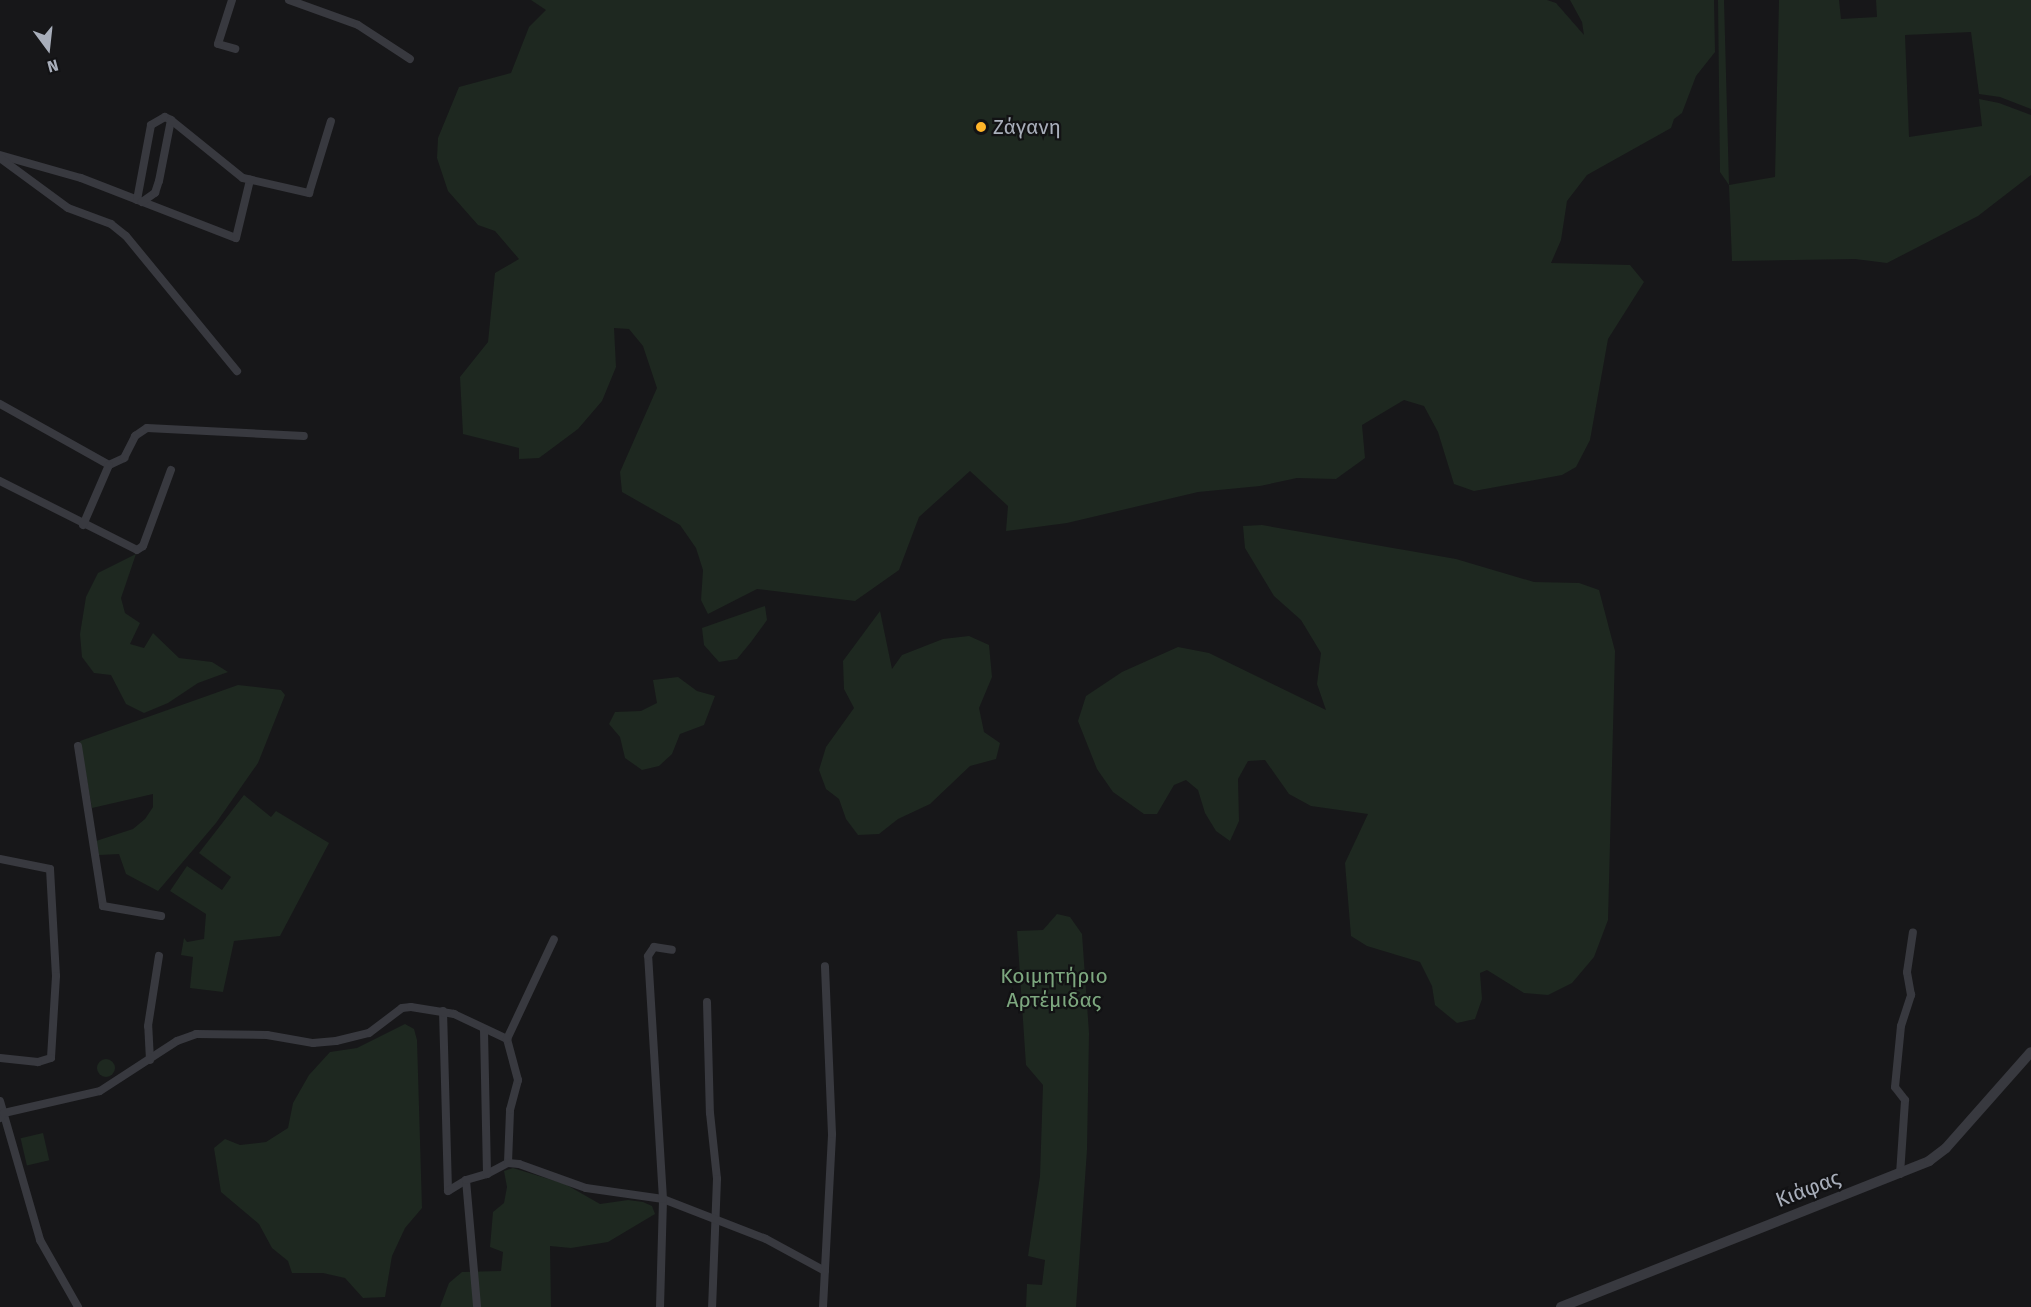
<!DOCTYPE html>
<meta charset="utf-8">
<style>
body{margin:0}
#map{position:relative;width:2031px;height:1307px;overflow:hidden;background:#171719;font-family:"Fira Sans",sans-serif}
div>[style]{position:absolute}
.green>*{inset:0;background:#1e2820;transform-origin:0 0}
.round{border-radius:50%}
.minor>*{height:8px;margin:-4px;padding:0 4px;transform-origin:4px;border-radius:4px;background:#38393f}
.tertiary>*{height:10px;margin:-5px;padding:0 5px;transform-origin:5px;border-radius:5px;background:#38393f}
.dots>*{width:16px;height:16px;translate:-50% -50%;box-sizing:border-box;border:3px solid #121214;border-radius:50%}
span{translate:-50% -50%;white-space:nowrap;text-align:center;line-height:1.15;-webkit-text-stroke:4.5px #121214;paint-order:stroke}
.poi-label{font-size:21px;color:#a8aeba}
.left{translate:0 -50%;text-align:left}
.park-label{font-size:21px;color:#7da77f}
.street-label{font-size:21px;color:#a8aeba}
.north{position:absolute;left:18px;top:18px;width:60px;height:60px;-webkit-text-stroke:4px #121214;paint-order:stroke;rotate:165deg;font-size:16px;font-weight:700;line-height:24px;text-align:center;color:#a8aeba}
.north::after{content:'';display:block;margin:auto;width:21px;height:27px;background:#a8aeba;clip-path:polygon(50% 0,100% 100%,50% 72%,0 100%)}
</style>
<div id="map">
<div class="green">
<div style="clip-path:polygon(531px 0,1547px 0,1556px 3px,1584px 35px,1582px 22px,1570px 0,1714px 0,1715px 52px,1696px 76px,1682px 113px,1674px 119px,1671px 128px,1587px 175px,1567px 201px,1561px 240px,1551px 263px,1630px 265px,1644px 282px,1608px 339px,1590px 440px,1576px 467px,1562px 475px,1474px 491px,1454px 484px,1438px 432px,1424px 406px,1404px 400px,1362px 425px,1365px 458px,1336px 479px,1297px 478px,1260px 486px,1198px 492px,1067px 523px,1006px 531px,1008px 506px,970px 471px,919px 517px,899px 570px,855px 601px,757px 589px,708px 614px,701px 600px,703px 570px,696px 548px,680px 525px,622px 492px,620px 472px,657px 388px,643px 346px,629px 329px,614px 328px,616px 367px,602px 401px,578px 429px,539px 458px,519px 459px,519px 448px,463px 434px,460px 377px,488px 342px,495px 273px,519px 259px,495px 231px,478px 225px,448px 191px,437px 158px,438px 138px,459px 87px,511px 73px,529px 27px,546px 10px)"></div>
<div style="clip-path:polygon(1718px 0,1724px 0,1729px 185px,1775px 177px,1779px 0,1839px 0,1841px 19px,1877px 17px,1876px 0,2031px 0,2031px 109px,2000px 97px,1979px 94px,1971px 32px,1905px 35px,1909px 137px,1982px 126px,1979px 99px,1999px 103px,2031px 115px,2031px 175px,1978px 216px,1887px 263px,1855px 259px,1732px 261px,1729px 185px,1720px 172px)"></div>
<div style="clip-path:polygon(1262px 525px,1456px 559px,1534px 582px,1579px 583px,1599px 590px,1615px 651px,1608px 920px,1594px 957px,1572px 983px,1548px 995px,1524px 993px,1487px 970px,1480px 973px,1482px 999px,1475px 1019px,1457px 1023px,1435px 1005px,1432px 986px,1420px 962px,1367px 946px,1351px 936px,1345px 863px,1368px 814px,1311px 806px,1289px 794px,1265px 760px,1248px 761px,1238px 779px,1239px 821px,1230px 841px,1216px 831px,1205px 813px,1198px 790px,1186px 780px,1174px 785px,1157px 814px,1144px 814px,1113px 792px,1097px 769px,1078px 721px,1086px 696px,1122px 672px,1178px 647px,1209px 653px,1326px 710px,1317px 684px,1321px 653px,1301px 620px,1274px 596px,1245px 548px,1243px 526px)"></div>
<div style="clip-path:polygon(136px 554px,121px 598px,125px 613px,140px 623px,130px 644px,144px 648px,153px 633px,179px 658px,212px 662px,228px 672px,198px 683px,168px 703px,144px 713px,126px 704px,111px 675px,94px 673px,82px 657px,80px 634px,86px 597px,98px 573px)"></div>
<div style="clip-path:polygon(765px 606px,767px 620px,751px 642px,737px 659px,719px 662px,704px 645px,702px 628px)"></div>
<div style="clip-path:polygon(880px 611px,892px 669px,902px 655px,943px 639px,969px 636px,989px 645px,992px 677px,979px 708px,984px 732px,1000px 743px,996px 759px,970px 766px,930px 804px,898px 819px,879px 834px,858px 835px,846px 819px,839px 799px,826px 789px,819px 770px,826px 747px,854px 708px,844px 689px,843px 661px)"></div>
<div style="clip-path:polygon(678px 677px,697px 691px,715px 696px,704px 725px,680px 734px,672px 754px,659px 766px,642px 770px,625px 758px,620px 737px,609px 724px,615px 712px,641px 711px,657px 703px,653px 680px)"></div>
<div style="clip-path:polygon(238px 685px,281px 690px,285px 695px,258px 763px,216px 823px,158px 891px,126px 874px,119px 854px,99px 855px,96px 841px,133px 829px,145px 819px,153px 807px,153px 794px,92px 808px,80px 741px)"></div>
<div style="clip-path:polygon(244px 795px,271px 817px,276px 811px,329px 843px,280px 936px,234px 941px,223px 992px,190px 988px,193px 957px,181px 955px,184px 938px,187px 942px,204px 939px,206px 914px,170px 891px,187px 866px,222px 890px,231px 877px,199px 853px)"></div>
<div style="clip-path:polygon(1057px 914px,1070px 917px,1082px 934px,1089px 1033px,1087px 1150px,1076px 1307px,1026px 1307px,1027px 1284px,1042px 1285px,1045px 1260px,1028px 1256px,1040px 1176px,1043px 1085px,1026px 1065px,1017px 931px,1043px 930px)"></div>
<div style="clip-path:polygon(405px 1024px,414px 1029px,417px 1040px,422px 1208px,405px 1228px,392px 1256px,385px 1297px,363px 1298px,345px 1278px,323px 1273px,292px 1273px,288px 1261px,272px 1248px,259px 1224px,221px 1192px,214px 1148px,225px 1139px,240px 1145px,266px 1142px,288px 1128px,293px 1103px,309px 1075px,330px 1052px,357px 1048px)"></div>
<div class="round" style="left:97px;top:1059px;width:18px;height:18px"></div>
<div style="left:43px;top:1133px;width:28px;height:23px;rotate:77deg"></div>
<div style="clip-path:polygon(513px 1168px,565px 1184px,600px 1204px,628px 1200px,643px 1202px,652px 1206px,655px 1214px,608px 1242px,571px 1248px,550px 1246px,551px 1307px,440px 1307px,449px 1283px,462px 1272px,501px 1271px,503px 1252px,490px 1247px,493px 1212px,504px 1203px,507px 1187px,504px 1171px)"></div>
</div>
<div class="minor">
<div style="left:232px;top:0;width:46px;rotate:107.7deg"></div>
<div style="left:218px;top:44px;width:18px;rotate:16deg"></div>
<div style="left:289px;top:0;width:73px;rotate:19.9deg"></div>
<div style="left:358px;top:25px;width:62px;rotate:33.2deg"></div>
<div style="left:0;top:155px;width:84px;rotate:15.9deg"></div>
<div style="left:81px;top:178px;width:166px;rotate:21.2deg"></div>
<div style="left:236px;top:238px;width:60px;rotate:-76.4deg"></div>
<div style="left:0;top:158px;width:84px;rotate:36.3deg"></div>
<div style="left:68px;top:208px;width:46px;rotate:20.4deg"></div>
<div style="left:111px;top:224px;width:19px;rotate:39deg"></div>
<div style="left:126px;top:236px;width:175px;rotate:50.6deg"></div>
<div style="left:137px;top:200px;width:76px;rotate:-79.4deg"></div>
<div style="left:151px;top:125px;width:16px;rotate:-30deg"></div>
<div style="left:165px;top:117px;width:7px;rotate:27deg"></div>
<div style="left:142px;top:202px;width:16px;rotate:-35deg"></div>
<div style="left:155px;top:193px;width:13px;rotate:-72deg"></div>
<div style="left:159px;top:181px;width:62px;rotate:-78.9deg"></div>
<div style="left:171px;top:120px;width:92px;rotate:38.9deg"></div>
<div style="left:243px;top:178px;width:68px;rotate:12.8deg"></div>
<div style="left:309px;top:193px;width:75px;rotate:-73deg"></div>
<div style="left:0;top:404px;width:125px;rotate:29.2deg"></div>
<div style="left:109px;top:465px;width:17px;rotate:-25deg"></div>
<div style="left:124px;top:458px;width:25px;rotate:-63deg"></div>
<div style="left:135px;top:436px;width:14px;rotate:-34deg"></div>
<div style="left:147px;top:428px;width:157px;rotate:2.9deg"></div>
<div style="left:0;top:481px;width:153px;rotate:26.7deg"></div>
<div style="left:137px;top:550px;width:7px;rotate:-34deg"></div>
<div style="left:143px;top:546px;width:81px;rotate:-69.8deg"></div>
<div style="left:83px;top:525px;width:65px;rotate:-66.6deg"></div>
<div style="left:78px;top:746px;width:162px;rotate:81.1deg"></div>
<div style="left:103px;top:906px;width:59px;rotate:9.8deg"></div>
<div style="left:0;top:859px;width:51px;rotate:11.3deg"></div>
<div style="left:50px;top:869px;width:107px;rotate:86.8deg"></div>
<div style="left:56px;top:976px;width:82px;rotate:93.5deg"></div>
<div style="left:51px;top:1058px;width:14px;rotate:163deg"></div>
<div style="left:38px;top:1062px;width:38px;rotate:-174deg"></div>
<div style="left:707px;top:1002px;width:111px;rotate:88.5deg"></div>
<div style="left:710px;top:1113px;width:66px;rotate:83.9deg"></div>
<div style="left:717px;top:1179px;width:128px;rotate:92.2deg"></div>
<div style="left:443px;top:1011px;width:180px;rotate:88.4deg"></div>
<div style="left:448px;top:1191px;width:21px;rotate:-31deg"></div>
<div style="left:466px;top:1180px;width:127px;rotate:85deg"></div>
<div style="left:150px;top:1060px;width:34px;rotate:-93deg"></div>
<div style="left:148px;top:1026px;width:71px;rotate:-81.1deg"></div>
<div style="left:0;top:1101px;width:145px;rotate:73.9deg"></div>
<div style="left:40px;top:1240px;width:77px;rotate:60.4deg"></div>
<div style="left:0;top:1118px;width:6px;rotate:-51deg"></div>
<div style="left:4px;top:1113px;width:98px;rotate:-12.9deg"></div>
<div style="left:100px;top:1091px;width:92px;rotate:-33deg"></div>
<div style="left:177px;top:1041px;width:20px;rotate:-20deg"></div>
<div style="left:196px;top:1034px;width:71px;rotate:0.8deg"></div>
<div style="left:267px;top:1035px;width:47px;rotate:9.9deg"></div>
<div style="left:313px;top:1043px;width:23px;rotate:-5deg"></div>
<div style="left:336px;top:1041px;width:34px;rotate:-14deg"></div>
<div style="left:369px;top:1033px;width:41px;rotate:-37.1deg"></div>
<div style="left:402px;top:1008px;width:9px;rotate:-6deg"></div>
<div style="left:411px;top:1007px;width:44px;rotate:9.2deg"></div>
<div style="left:454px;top:1014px;width:59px;rotate:25.3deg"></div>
<div style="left:508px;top:1163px;width:53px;rotate:-87.8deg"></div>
<div style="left:510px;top:1110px;width:31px;rotate:-75deg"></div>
<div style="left:518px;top:1080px;width:42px;rotate:-105deg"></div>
<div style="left:507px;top:1039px;width:110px;rotate:-64.8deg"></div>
<div style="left:487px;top:1174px;width:24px;rotate:-28deg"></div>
<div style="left:508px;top:1163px;width:11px;rotate:5deg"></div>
<div style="left:519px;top:1164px;width:71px;rotate:19.7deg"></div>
<div style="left:586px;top:1188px;width:78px;rotate:8.1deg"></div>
<div style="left:663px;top:1199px;width:110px;rotate:21.2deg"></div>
<div style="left:766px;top:1239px;width:67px;rotate:28.5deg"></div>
<div style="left:1900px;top:1174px;width:74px;rotate:-86.1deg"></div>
<div style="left:1905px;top:1100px;width:16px;rotate:-128deg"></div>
<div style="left:1895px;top:1087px;width:61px;rotate:-84.4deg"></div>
<div style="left:1901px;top:1026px;width:33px;rotate:-72deg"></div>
<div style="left:1911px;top:995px;width:23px;rotate:-100deg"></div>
<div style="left:1907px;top:972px;width:40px;rotate:-81.5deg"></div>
<div style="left:466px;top:1180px;width:22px;rotate:-16deg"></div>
<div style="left:487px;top:1174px;width:144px;rotate:-91.2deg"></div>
<div style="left:660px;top:1307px;width:108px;rotate:-88.4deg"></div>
<div style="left:663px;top:1199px;width:243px;rotate:-93.5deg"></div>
<div style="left:648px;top:956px;width:11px;rotate:-56deg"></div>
<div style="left:654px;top:947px;width:18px;rotate:9deg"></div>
<div style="left:823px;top:1307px;width:173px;rotate:-87deg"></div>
<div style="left:832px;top:1134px;width:168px;rotate:-92.4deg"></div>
</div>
<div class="tertiary">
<div style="left:1561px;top:1307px;width:396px;rotate:-21.6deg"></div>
<div style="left:1929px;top:1161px;width:21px;rotate:-37deg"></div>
<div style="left:1946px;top:1148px;width:128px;rotate:-48.5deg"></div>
</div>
<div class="dots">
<div style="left:981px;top:127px;background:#ffb529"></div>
</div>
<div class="poi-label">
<span class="left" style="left:993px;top:127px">Ζάγανη</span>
</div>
<div class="park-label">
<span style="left:1054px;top:988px">Κοιμητήριο<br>Αρτέμιδας</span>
</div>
<div class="street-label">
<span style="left:1808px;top:1189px;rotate:-21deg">Κιάφας</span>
</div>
<div class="north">N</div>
</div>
